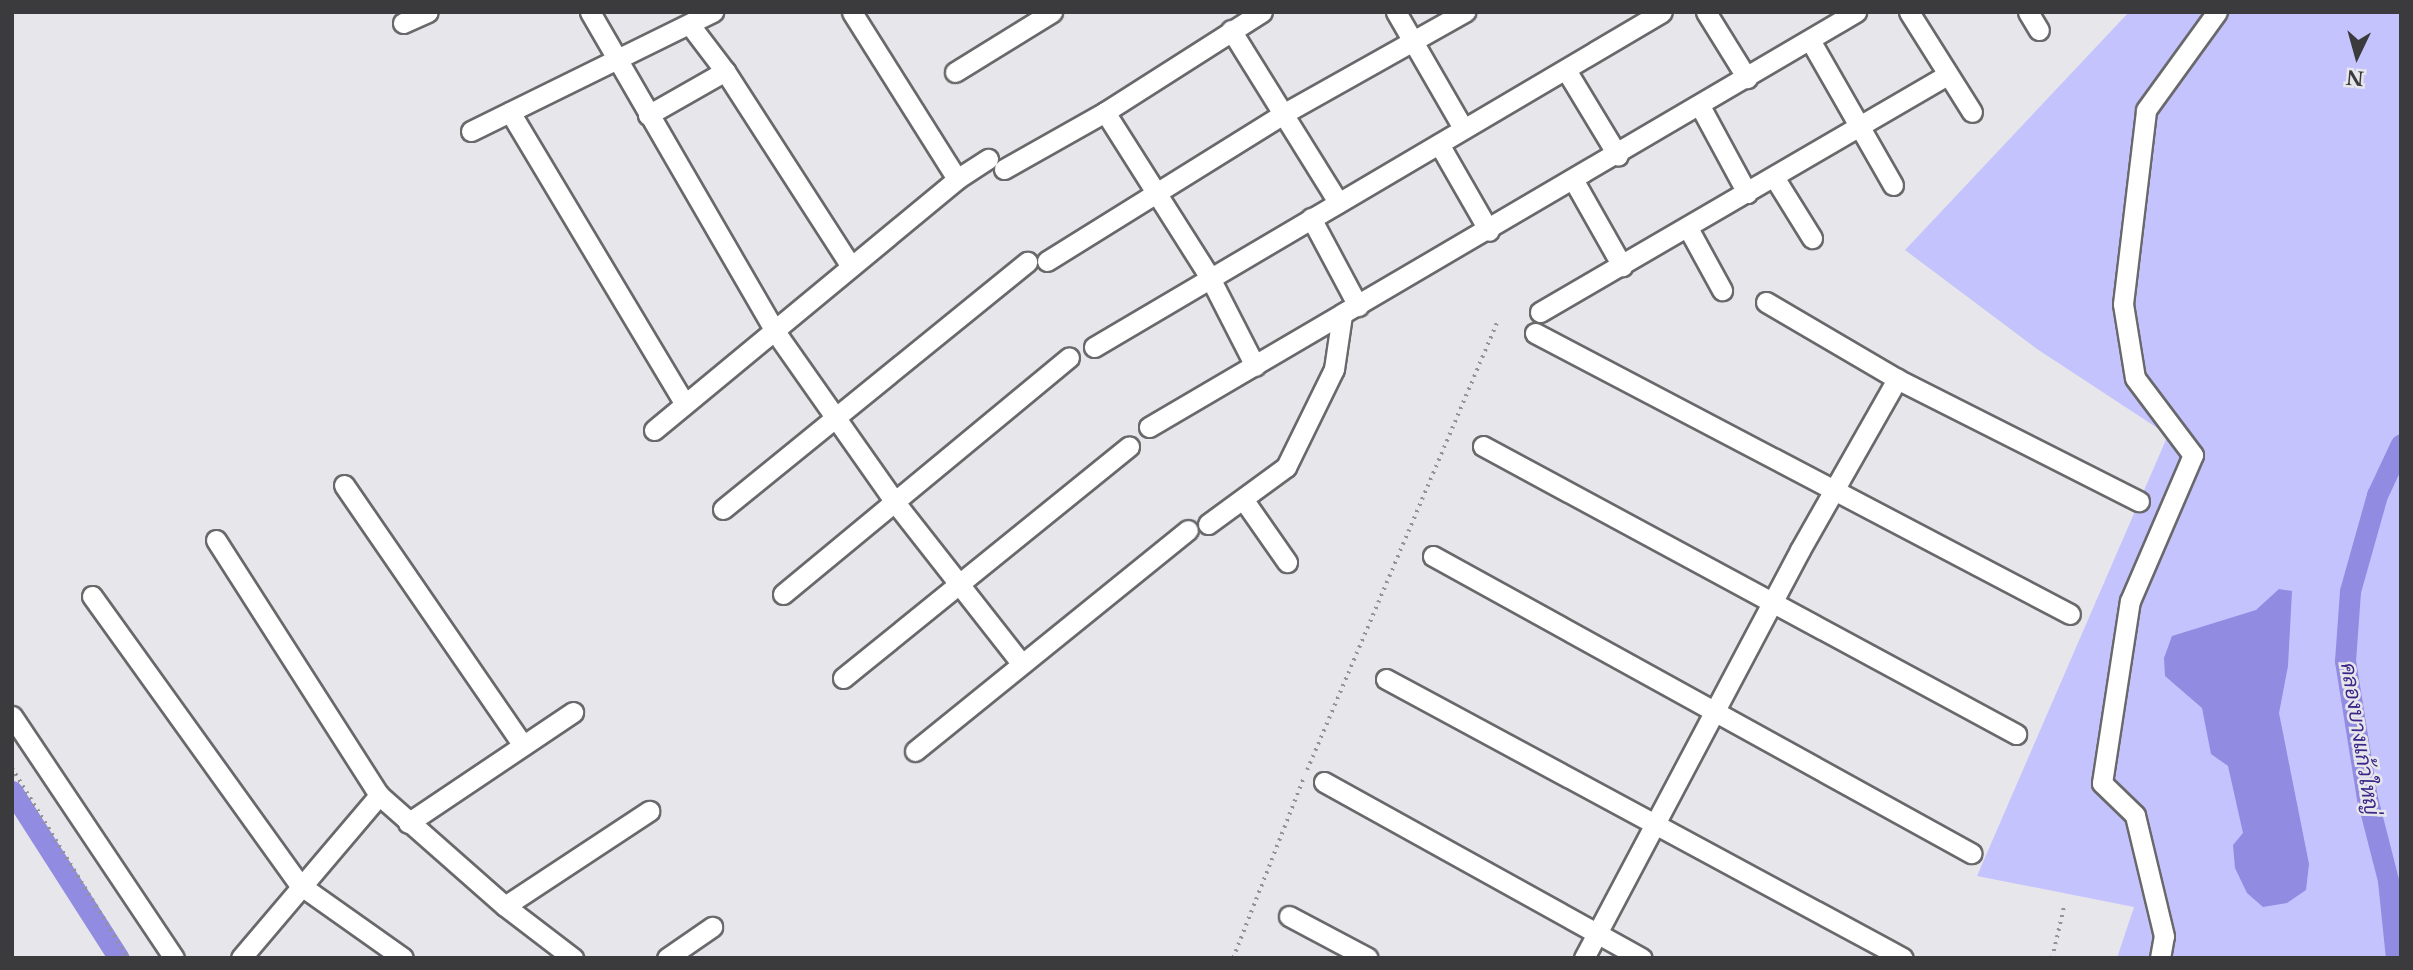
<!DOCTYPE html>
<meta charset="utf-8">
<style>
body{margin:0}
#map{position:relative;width:2413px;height:970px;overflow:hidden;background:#e7e7eb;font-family:"Libre Baskerville",Sarabun,serif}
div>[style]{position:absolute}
.green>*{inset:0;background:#c4c3fe}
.water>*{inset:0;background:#918be2}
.canal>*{height:21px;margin:-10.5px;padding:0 10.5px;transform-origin:10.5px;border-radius:10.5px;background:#918be2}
.path>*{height:3.5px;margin-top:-1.75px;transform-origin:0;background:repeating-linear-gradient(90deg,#939396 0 2px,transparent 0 7px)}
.roads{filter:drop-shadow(2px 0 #69696c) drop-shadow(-2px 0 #69696c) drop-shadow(0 2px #69696c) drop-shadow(0 -2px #69696c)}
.minor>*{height:19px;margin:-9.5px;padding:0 9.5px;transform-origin:9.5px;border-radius:9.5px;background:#fff}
span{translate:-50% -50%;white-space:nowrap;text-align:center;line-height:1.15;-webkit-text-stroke:5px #e7e7eb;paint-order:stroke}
.water-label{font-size:21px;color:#3c268a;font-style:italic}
.frame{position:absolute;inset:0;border:14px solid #3b3b3d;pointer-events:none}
.north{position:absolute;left:2322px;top:21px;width:70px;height:70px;-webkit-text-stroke:5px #e7e7eb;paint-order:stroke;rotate:185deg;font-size:19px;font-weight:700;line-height:28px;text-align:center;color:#3b3b3d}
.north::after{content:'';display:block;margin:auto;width:24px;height:32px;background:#3b3b3d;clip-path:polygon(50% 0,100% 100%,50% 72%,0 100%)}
</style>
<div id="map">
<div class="green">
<div style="clip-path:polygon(2129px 12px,2401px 12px,2401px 958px,2117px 958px,2134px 907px,1977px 876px,2168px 435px,2037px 349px,1905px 250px)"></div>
</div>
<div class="water">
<div style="clip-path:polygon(2279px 589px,2292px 591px,2288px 666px,2279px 713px,2309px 864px,2306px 890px,2287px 903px,2263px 907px,2247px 893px,2235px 868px,2233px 845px,2243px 833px,2228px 766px,2211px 754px,2202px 708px,2165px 676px,2164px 658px,2172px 636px,2256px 610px)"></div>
</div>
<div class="canal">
<div style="left:12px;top:791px;width:198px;rotate:57.4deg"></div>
<div style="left:2396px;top:958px;width:78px;rotate:-95.9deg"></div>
<div style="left:2388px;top:880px;width:85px;rotate:-104.4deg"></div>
<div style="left:2367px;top:798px;width:139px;rotate:-99.1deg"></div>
<div style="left:2345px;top:661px;width:70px;rotate:-85.9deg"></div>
<div style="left:2350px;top:591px;width:100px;rotate:-74.3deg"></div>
<div style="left:2377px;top:495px;width:56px;rotate:-64.8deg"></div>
</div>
<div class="path">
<div style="left:12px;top:768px;width:223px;rotate:58.6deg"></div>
<div style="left:1307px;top:770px;width:487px;rotate:-67deg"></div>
<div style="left:1233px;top:958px;width:194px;rotate:-68.6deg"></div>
<div style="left:2052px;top:958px;width:53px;rotate:-77deg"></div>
</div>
<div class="roads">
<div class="minor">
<div style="left:590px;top:12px;width:367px;rotate:59.9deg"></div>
<div style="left:774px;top:330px;width:209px;rotate:54.9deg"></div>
<div style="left:894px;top:501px;width:207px;rotate:51.9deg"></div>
<div style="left:1396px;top:12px;width:134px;rotate:60deg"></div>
<div style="left:1706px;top:12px;width:78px;rotate:58.2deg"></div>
<div style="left:1909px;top:12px;width:118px;rotate:57.8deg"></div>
<div style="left:2028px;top:12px;width:21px;rotate:59deg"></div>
<div style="left:403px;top:23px;width:27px;rotate:-24deg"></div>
<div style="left:690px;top:25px;width:58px;rotate:52.7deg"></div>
<div style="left:725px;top:71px;width:231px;rotate:57.2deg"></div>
<div style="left:1231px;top:30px;width:203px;rotate:58.1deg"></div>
<div style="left:1810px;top:40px;width:167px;rotate:60.2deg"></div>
<div style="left:1566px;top:70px;width:100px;rotate:58.8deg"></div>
<div style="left:955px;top:72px;width:114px;rotate:-31.7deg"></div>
<div style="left:1700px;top:106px;width:99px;rotate:61.6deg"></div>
<div style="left:510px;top:112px;width:340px;rotate:59.1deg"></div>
<div style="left:1105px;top:112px;width:194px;rotate:57.6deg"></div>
<div style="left:1209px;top:276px;width:101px;rotate:62.9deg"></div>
<div style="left:648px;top:115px;width:89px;rotate:-29.7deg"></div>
<div style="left:471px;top:131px;width:270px;rotate:-26.2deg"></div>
<div style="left:1439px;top:144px;width:100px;rotate:60.1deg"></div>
<div style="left:1004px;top:169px;width:116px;rotate:-29.4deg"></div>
<div style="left:1105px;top:112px;width:186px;rotate:-32.5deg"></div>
<div style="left:1774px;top:177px;width:72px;rotate:58.1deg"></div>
<div style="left:957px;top:179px;width:37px;rotate:-33deg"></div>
<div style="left:1574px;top:181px;width:98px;rotate:60.5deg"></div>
<div style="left:1311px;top:218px;width:100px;rotate:61.9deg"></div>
<div style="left:1688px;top:228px;width:71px;rotate:61.3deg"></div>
<div style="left:1047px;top:261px;width:278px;rotate:-31.9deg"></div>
<div style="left:1283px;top:114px;width:209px;rotate:-29.3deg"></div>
<div style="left:1766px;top:302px;width:152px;rotate:30.4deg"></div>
<div style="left:1897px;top:379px;width:271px;rotate:26.8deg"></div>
<div style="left:1540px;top:312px;width:472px;rotate:-30.2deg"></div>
<div style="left:1535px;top:333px;width:604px;rotate:27.71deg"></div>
<div style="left:1094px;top:347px;width:659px;rotate:-30.53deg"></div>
<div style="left:1149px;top:427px;width:820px;rotate:-30.41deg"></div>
<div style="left:654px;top:430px;width:393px;rotate:-39.6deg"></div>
<div style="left:957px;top:179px;width:197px;rotate:-122.2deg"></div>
<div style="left:1483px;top:446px;width:606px;rotate:28.38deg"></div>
<div style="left:344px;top:485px;width:316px;rotate:55.5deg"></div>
<div style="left:1243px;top:499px;width:77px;rotate:55.1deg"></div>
<div style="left:723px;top:509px;width:392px;rotate:-39.1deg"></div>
<div style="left:1208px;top:524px;width:97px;rotate:-36.2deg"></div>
<div style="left:1286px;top:467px;width:109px;rotate:-63.9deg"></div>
<div style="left:1334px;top:369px;width:55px;rotate:-81.6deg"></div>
<div style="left:216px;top:540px;width:303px;rotate:57.4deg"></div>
<div style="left:1433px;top:556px;width:615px;rotate:28.9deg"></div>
<div style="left:783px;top:594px;width:371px;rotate:-39.6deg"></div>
<div style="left:92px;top:596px;width:356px;rotate:54.3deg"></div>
<div style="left:300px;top:885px;width:126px;rotate:35.3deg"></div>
<div style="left:843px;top:678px;width:368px;rotate:-39deg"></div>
<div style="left:1386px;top:679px;width:587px;rotate:28.35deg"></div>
<div style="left:12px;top:716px;width:291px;rotate:56.2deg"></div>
<div style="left:915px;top:751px;width:351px;rotate:-39deg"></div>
<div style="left:1324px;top:782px;width:363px;rotate:29deg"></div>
<div style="left:408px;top:823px;width:199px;rotate:-33.9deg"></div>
<div style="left:505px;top:906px;width:173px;rotate:-33.4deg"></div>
<div style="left:1289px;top:916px;width:89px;rotate:28deg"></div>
<div style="left:241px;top:958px;width:214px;rotate:-49.7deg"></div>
<div style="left:379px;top:795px;width:168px;rotate:41.4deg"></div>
<div style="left:505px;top:906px;width:86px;rotate:37.4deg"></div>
<div style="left:667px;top:958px;width:55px;rotate:-34.6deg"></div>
<div style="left:1584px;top:958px;width:462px;rotate:-62.1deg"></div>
<div style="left:1800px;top:550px;width:197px;rotate:-60.4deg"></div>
<div style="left:2160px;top:958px;width:22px;rotate:-80deg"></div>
<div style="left:2164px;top:936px;width:124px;rotate:-103.5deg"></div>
<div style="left:2135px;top:815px;width:46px;rotate:-135.9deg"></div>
<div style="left:2102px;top:783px;width:184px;rotate:-81.3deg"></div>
<div style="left:2130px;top:601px;width:159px;rotate:-66.7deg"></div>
<div style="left:2193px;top:455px;width:96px;rotate:-127deg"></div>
<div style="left:2135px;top:378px;width:75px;rotate:-99.2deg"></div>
<div style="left:2123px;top:304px;width:195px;rotate:-83.2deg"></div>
<div style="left:2146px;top:110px;width:121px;rotate:-54.1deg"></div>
</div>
</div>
<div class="water-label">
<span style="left:2360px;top:739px;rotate:81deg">คลองบางแก้วใหญ่</span>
</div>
<div class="frame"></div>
<div class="north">N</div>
</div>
